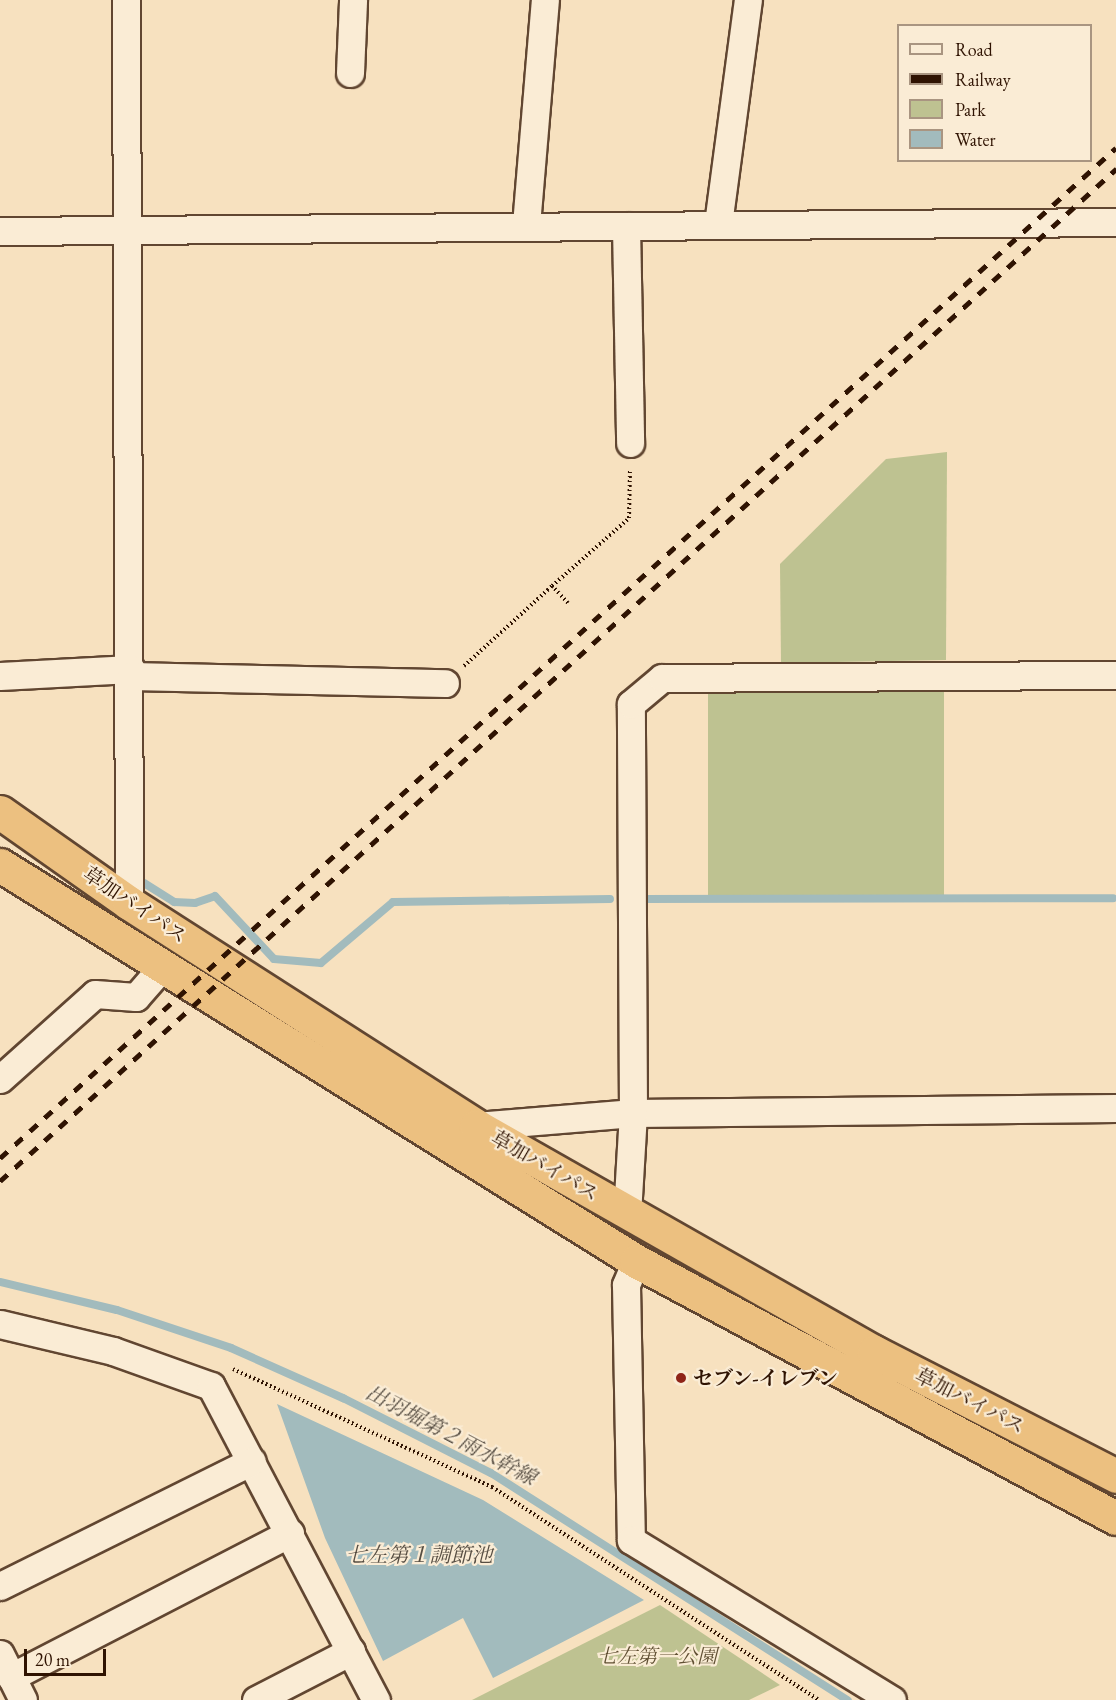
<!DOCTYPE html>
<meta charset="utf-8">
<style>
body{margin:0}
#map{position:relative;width:1116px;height:1700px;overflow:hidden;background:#f7e1bf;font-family:"EB Garamond","Noto Serif JP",serif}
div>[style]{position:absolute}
.green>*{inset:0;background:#bec291;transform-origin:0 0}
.water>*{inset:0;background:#a2bbbd}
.stream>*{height:8px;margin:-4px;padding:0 4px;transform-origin:4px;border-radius:4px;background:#a2bbbd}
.path>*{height:4px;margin-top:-2px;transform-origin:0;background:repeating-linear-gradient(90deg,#2f1302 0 1.5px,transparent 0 4.5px)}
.roads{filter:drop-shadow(2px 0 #614631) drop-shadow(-2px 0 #614631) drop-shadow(0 2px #614631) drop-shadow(0 -2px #614631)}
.minor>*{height:27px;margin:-13.5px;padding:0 13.5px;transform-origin:13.5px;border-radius:13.5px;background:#faecd5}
.highway>*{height:33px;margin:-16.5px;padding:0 16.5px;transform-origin:16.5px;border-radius:16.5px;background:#ecc080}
.rail>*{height:4.5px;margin-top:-2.25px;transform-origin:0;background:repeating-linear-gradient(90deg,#2f1302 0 10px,transparent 0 20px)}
.dots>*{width:16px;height:16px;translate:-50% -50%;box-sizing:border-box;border:3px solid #faecd5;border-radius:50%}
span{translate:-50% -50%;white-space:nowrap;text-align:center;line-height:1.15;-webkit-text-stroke:4.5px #faecd5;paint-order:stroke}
.street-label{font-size:20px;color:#2f1302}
.poi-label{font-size:20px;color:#2f1302;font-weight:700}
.left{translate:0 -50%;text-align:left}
.park-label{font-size:20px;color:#615034;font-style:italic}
.water-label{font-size:21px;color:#574e43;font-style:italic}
.legend{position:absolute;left:897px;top:24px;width:195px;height:138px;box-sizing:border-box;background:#faecd5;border:2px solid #a99581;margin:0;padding:8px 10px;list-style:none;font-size:18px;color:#2f1302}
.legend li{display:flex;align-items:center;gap:12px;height:30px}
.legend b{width:30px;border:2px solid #a99581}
.scale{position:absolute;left:24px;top:1649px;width:82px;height:27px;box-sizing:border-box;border:3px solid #2f1302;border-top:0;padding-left:8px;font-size:18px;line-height:21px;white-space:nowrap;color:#2f1302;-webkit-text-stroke:4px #faecd5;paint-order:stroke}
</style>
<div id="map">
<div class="green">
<div style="clip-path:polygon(947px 452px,946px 660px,781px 663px,780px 564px,886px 459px)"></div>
<div style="left:708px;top:688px;width:236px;height:210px"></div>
<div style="clip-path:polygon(660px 1605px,780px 1685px,749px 1700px,472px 1700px)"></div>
</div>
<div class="water">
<div style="clip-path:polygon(277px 1404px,483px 1500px,644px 1600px,493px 1678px,463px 1618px,383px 1661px,325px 1538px)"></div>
</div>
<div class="stream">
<div style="left:144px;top:883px;width:36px;rotate:32deg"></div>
<div style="left:174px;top:902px;width:21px;rotate:3deg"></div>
<div style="left:195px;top:903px;width:21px;rotate:-19deg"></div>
<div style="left:215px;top:896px;width:86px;rotate:46.9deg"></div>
<div style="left:274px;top:959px;width:47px;rotate:4.9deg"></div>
<div style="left:321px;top:963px;width:94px;rotate:-40.3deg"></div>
<div style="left:393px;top:902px;width:217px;rotate:-0.8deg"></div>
<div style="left:642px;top:899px;width:471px;rotate:-0.1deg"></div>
<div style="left:0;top:1282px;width:120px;rotate:13.5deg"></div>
<div style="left:117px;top:1310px;width:120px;rotate:18.4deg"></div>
<div style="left:231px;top:1348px;width:123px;rotate:24.1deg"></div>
<div style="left:343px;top:1398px;width:166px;rotate:26.9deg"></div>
<div style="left:491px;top:1473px;width:423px;rotate:32.5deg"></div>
</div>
<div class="path">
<div style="left:568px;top:603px;width:23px;rotate:-133deg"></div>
<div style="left:552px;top:586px;width:103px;rotate:-41.4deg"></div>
<div style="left:629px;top:518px;width:48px;rotate:-88.8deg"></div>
<div style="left:464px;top:666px;width:119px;rotate:-42.3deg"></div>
<div style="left:233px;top:1369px;width:285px;rotate:24.5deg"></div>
<div style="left:492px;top:1487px;width:390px;rotate:33.1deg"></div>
</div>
<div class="roads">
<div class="minor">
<div style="left:126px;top:0;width:903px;rotate:89.81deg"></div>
<div style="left:350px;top:73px;width:73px;rotate:-87.6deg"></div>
<div style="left:718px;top:224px;width:226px;rotate:-82.4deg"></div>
<div style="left:526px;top:225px;width:226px;rotate:-85.2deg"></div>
<div style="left:626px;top:226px;width:217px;rotate:88.9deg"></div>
<div style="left:0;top:231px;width:1116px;rotate:-0.46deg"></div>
<div style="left:0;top:676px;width:131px;rotate:-3.1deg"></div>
<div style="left:131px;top:676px;width:314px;rotate:1.3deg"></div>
<div style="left:0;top:1079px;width:127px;rotate:-41.8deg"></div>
<div style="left:95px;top:994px;width:41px;rotate:4.2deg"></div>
<div style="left:136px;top:997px;width:37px;rotate:-49deg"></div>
<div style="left:476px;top:1126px;width:158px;rotate:-4.7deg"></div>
<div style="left:633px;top:1113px;width:483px;rotate:-0.6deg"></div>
<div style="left:627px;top:1214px;width:101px;rotate:-86.6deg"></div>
<div style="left:633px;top:1113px;width:409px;rotate:-90.3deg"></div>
<div style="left:631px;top:704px;width:40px;rotate:-40deg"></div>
<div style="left:662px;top:678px;width:454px;rotate:-0.4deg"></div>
<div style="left:636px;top:1261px;width:26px;rotate:113deg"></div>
<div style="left:626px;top:1285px;width:255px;rotate:88.9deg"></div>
<div style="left:631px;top:1540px;width:306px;rotate:31.5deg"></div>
<div style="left:0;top:1324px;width:116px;rotate:13.4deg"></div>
<div style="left:113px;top:1351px;width:104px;rotate:19.7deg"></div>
<div style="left:211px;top:1386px;width:355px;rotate:62.3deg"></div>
<div style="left:0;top:1586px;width:281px;rotate:-26.4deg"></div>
<div style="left:0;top:1654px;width:51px;rotate:63.4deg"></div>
<div style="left:11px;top:1677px;width:314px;rotate:-27.3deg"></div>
<div style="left:256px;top:1700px;width:107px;rotate:-27.3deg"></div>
</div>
<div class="highway">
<div style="left:0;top:812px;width:158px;rotate:35.2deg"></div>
<div style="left:129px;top:903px;width:412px;rotate:32.7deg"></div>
<div style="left:476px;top:1126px;width:458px;rotate:29.6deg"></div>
<div style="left:874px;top:1352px;width:272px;rotate:27.1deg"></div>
<div style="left:0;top:865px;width:749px;rotate:31.91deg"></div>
<div style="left:636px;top:1261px;width:544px;rotate:28.17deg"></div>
</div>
</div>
<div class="rail">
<div style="left:0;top:1158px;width:1505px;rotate:-42.15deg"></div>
<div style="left:0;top:1181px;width:1507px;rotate:-42.2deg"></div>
</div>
<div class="dots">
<div style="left:681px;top:1378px;background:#8f2418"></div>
</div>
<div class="street-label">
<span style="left:135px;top:905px;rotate:34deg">草加バイパス</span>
<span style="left:545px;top:1166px;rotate:30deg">草加バイパス</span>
<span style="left:970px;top:1401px;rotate:27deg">草加バイパス</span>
</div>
<div class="poi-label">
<span class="left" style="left:693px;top:1378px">セブン-イレブン</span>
</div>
<div class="park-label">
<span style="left:657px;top:1656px">七左第一公園</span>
</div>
<div class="water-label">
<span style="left:451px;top:1435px;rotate:28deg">出羽堀第２雨水幹線</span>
<span style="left:419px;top:1555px">七左第１調節池</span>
</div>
<ul class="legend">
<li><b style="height:8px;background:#faecd5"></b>Road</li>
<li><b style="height:8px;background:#2f1302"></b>Railway</li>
<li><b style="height:16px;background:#bec291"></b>Park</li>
<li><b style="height:16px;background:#a2bbbd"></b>Water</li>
</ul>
<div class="scale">20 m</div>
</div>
